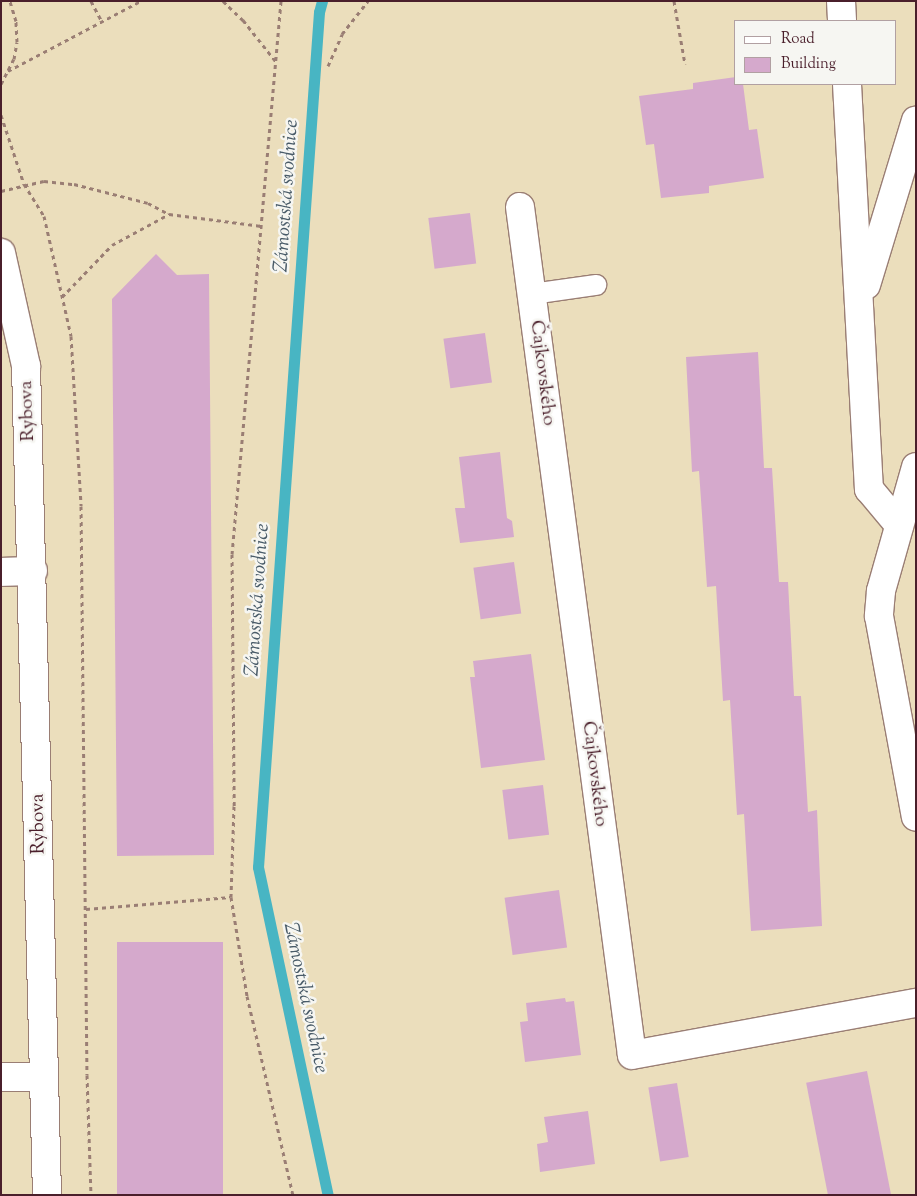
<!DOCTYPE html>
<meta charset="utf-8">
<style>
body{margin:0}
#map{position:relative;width:917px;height:1196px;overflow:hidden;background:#ebdebc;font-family:"Sorts Mill Goudy",serif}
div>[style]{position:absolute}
.stream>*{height:11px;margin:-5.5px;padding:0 5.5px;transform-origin:5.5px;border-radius:5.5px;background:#48b5c3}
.building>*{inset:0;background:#d5a9cc;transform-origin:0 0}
.path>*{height:3px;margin-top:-1.5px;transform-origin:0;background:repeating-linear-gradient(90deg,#9a7e74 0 4px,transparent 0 8px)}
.roads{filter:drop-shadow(1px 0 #9a7e74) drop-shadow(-1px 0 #9a7e74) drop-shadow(0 1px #9a7e74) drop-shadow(0 -1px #9a7e74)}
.lane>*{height:20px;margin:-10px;padding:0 10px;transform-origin:10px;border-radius:10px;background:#fff}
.street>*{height:28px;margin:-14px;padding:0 14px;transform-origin:14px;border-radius:14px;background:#fff}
span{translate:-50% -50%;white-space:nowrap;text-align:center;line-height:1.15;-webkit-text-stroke:5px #f6f6f2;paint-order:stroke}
.street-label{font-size:19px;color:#4a1f2b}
.water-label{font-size:20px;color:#495b68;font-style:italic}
.frame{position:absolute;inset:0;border:2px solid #4a1f2b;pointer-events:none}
.legend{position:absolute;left:734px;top:20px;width:162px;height:65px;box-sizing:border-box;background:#f6f6f2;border:1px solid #b1a0a2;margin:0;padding:6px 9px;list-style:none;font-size:15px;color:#4a1f2b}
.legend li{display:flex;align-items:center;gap:10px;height:25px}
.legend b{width:25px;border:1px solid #b1a0a2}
</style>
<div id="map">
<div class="stream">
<div style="left:322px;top:1px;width:11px;rotate:105deg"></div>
<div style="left:319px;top:12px;width:857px;rotate:94.08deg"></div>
<div style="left:258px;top:867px;width:335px;rotate:78deg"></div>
</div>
<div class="building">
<div style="clip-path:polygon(736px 77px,736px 84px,743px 84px,749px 130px,757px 129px,764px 178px,709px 186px,709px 193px,661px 198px,654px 144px,646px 145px,639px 96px,693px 89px,693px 83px)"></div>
<div style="left:470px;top:213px;width:51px;height:42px;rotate:83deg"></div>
<div style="clip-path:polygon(156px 254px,177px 275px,209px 274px,214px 855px,117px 856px,112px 299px)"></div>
<div style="left:485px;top:333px;width:50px;height:42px;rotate:82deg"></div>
<div style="clip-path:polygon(758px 352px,764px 468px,772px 468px,779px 582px,788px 582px,794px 696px,801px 696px,808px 812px,817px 810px,822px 926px,751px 931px,744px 814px,737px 815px,730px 700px,723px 701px,716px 586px,707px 587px,699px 471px,692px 472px,686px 357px)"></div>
<div style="clip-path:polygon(500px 452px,507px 518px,512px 521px,514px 537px,460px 543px,455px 508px,465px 508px,459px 457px)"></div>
<div style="left:514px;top:562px;width:52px;height:41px;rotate:82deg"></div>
<div style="clip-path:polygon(531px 654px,545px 760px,481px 768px,470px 677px,475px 677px,473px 661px)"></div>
<div style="left:543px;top:785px;width:50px;height:41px;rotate:83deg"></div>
<div style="left:559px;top:890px;width:58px;height:55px;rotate:82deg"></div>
<div style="left:117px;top:942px;width:106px;height:253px"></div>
<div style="clip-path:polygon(565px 998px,566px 1002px,574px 1001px,581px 1055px,525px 1062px,520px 1022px,528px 1021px,526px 1003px)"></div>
<div style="left:867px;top:1071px;width:126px;height:62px;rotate:79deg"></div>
<div style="left:677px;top:1083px;width:75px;height:29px;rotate:81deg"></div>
<div style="clip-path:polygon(588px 1111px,595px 1164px,540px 1172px,537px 1144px,548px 1142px,544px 1117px)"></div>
</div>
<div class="path">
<div style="left:91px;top:1px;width:24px;rotate:62deg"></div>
<div style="left:223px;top:1px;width:28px;rotate:44deg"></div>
<div style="left:243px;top:20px;width:55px;rotate:51.7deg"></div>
<div style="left:281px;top:1px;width:555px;rotate:95.06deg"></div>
<div style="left:232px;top:554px;width:252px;rotate:89.5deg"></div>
<div style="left:234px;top:806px;width:91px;rotate:91.9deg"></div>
<div style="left:231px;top:897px;width:100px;rotate:80.8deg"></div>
<div style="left:247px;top:996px;width:204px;rotate:77deg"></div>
<div style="left:674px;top:1px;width:64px;rotate:80.1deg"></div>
<div style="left:328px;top:66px;width:35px;rotate:-66deg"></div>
<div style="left:342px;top:34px;width:42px;rotate:-51.8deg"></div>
<div style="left:8px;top:71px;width:150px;rotate:-27.8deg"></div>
<div style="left:1px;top:84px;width:28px;rotate:-63deg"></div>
<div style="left:14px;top:59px;width:17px;rotate:-80deg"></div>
<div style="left:17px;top:42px;width:21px;rotate:-93deg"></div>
<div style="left:16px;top:21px;width:21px;rotate:-107deg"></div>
<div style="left:1px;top:115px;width:73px;rotate:71.6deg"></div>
<div style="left:24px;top:184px;width:38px;rotate:58deg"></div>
<div style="left:44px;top:216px;width:123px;rotate:77.3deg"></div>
<div style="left:71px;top:336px;width:170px;rotate:86.6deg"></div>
<div style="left:81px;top:506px;width:569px;rotate:89.4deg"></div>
<div style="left:87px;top:1075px;width:120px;rotate:88.1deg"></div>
<div style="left:1px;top:191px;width:44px;rotate:-13.1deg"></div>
<div style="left:44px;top:181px;width:30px;rotate:6deg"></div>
<div style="left:74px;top:184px;width:76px;rotate:14.4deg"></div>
<div style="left:148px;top:203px;width:24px;rotate:28deg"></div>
<div style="left:169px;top:214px;width:93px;rotate:7.4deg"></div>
<div style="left:62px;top:297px;width:72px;rotate:-46.1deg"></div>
<div style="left:112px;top:245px;width:65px;rotate:-28.5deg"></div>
<div style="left:86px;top:909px;width:145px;rotate:-4.7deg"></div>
</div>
<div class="roads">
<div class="lane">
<div style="left:532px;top:294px;width:65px;rotate:-8deg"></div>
</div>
<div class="street">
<div style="left:841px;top:1px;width:20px;rotate:87deg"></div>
<div style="left:847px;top:84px;width:406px;rotate:86.9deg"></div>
<div style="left:869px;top:489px;width:47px;rotate:50.2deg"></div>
<div style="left:520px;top:207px;width:855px;rotate:82.48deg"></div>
<div style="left:632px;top:1055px;width:289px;rotate:-10.4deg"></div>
<div style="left:1px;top:253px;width:116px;rotate:77.5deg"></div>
<div style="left:26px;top:366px;width:829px;rotate:88.55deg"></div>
<div style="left:866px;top:285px;width:172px;rotate:-73.1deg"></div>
<div style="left:916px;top:467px;width:129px;rotate:105.8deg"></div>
<div style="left:881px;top:591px;width:25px;rotate:95deg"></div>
<div style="left:879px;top:616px;width:204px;rotate:79.6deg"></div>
<div style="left:1px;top:572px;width:32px;rotate:-2deg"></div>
<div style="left:1px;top:1077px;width:43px"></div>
</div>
</div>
<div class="street-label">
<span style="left:542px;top:373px;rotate:83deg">Čajkovského</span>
<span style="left:28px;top:411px;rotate:-92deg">Rybova</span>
<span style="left:594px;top:774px;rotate:83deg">Čajkovského</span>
<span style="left:39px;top:824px;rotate:-91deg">Rybova</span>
</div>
<div class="water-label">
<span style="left:287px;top:196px;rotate:-86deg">Zámostská svodnice</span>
<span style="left:258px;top:600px;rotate:-86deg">Zámostská svodnice</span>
<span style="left:305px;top:998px;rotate:78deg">Zámostská svodnice</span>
</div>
<div class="frame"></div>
<ul class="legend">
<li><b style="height:6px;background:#fff"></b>Road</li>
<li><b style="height:14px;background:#d5a9cc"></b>Building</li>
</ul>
</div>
